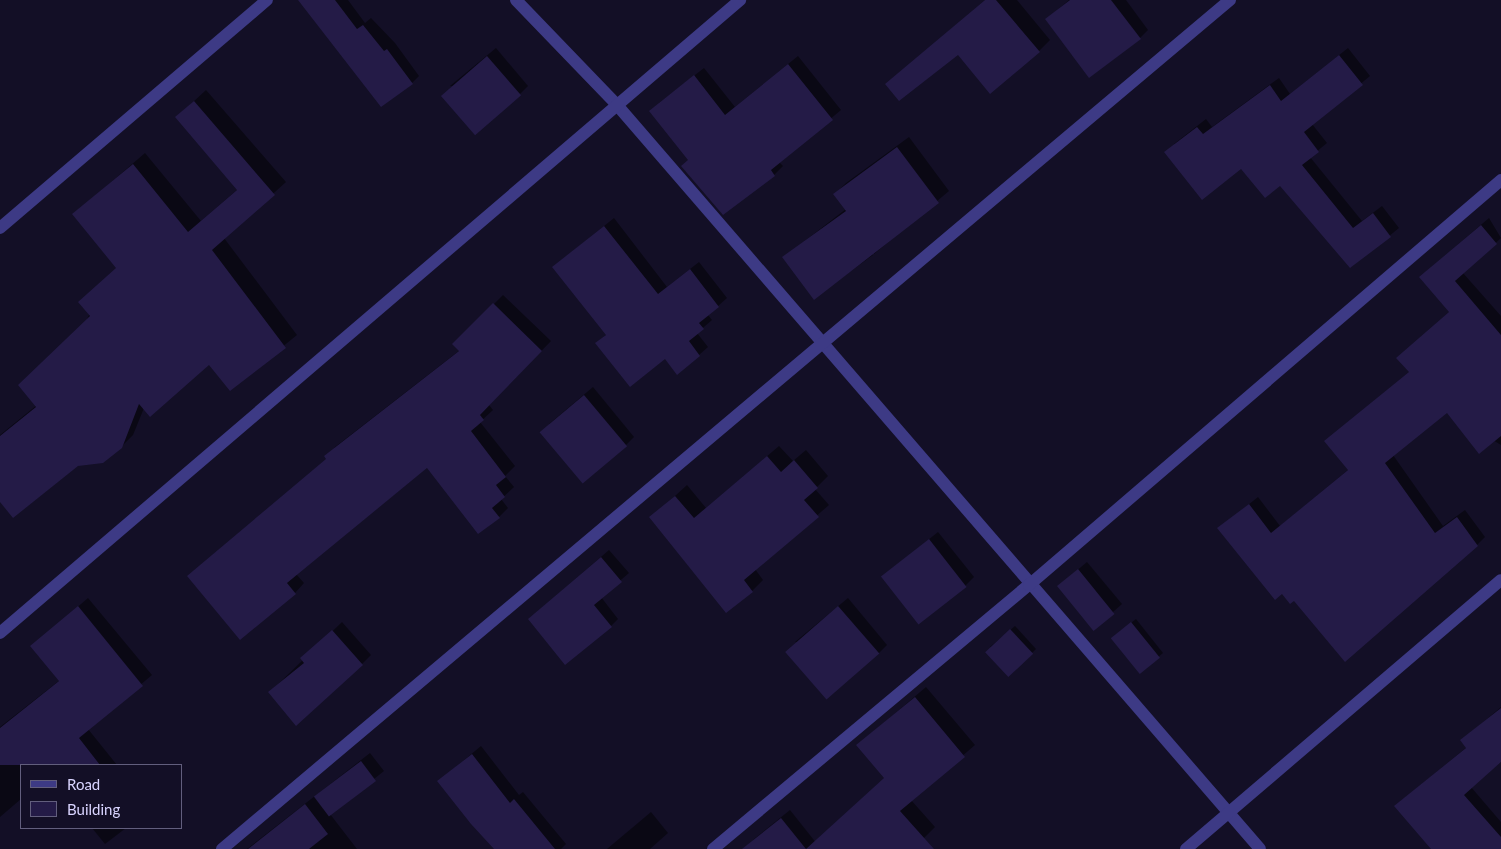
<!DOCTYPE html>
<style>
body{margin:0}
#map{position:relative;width:1501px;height:849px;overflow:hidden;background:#130f26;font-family:Lato,sans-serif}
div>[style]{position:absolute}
.shadow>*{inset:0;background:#0007}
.building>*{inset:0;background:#241b47;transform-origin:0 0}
.minor>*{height:12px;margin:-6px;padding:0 6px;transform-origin:6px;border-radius:6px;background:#3d3a85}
span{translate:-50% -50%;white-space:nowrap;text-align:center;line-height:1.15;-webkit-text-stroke:4px #130f26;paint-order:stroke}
.legend{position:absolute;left:20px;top:764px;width:162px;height:65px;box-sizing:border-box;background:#130f26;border:1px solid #625e7d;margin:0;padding:6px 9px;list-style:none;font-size:15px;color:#d9d4ff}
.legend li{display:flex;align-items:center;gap:10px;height:25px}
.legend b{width:25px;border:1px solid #625e7d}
</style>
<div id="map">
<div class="shadow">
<div style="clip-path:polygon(310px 0,348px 0,365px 23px,371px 18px,395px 43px,419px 76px,412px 83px)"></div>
<div style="clip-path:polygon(985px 0,1017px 0,1050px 40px,1039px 51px,958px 53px,887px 84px)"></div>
<div style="clip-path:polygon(1069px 0,1126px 0,1148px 30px,1140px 38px,1047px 19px)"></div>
<div style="clip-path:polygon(496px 48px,528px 86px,520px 94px,450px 86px)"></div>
<div style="clip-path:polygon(1348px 48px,1370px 76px,1312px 124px,1327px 143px,1310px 157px,1362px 221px,1382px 206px,1399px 228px,1351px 267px,1281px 184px,1174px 144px,1206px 119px,1212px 127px,1279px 78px,1290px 94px)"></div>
<div style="clip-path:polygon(798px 56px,841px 110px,779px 162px,783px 166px,774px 175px,723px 214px,659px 103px,704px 68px,735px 107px)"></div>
<div style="clip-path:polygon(206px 90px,286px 182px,224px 238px,297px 335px,230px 389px,210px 363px,144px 408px,133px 435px,121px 447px,0 500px,0 435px,37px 405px,117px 267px,74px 214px,145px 153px,201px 221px,238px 189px,177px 117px)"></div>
<div style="clip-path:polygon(909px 137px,949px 191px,874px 254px,869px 247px,873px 255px,814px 298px,784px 257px,846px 209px,835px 194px,846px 183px)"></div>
<div style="clip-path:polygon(614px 218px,667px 287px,699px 262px,727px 298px,708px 315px,712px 320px,697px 333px,708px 347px,699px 355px,665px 358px,597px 343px,607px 334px,563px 259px)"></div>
<div style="clip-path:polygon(1489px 218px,1501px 238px,1463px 273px,1501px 316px,1501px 445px,1447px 412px,1393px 455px,1443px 526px,1465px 510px,1485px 537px,1477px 545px,1294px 599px,1218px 529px,1258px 497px,1280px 526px,1349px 469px,1450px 311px,1429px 269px)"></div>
<div style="clip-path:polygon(503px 295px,551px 341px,489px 405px,493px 410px,480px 422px,515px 466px,505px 476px,514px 487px,501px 499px,508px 508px,499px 517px,428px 467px,296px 574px,304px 583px,295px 593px,189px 576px,327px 459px,335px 447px,460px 350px,454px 344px)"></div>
<div style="clip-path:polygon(593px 387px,634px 437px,626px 445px,549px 424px)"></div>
<div style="clip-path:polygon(779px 446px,793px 461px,806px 450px,828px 476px,815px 489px,829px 505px,755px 569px,763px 580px,752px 591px,651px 518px,687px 485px,706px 508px)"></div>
<div style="clip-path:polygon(938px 532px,974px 577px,965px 586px,883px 576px)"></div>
<div style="clip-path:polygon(609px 550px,629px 573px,601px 597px,618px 619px,611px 626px,538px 611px)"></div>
<div style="clip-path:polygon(1087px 562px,1122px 604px,1095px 628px,1068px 578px)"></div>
<div style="clip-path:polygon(88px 598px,152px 675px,88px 729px,117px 765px,21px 765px,21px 799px,0 817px,0 727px,60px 680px,32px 646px)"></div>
<div style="clip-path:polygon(848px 598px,887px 645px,878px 654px,795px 642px)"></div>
<div style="clip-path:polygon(1136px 619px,1163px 653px,1140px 672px,1117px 634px)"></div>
<div style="clip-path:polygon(342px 622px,371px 655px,362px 664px,270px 692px)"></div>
<div style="clip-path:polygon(1015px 626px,1036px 649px,1032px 653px,990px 647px)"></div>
<div style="clip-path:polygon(926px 687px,975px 745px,911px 800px,935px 827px,924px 838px,911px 849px,860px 849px,885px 778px,858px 745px)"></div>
<div style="clip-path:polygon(1501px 707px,1501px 762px,1471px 787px,1501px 822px,1501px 849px,1435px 849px,1395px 806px,1467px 747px,1461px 741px)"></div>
<div style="clip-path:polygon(481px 746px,519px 795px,523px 792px,566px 844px,561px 849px,495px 849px,439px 781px)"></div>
<div style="clip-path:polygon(370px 753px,384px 771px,330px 814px,357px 849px,247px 849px)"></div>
<div style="clip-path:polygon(790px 810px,821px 849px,747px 849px,754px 839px)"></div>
<div style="clip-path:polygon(651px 812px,668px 833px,650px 849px,607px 849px)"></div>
<div style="clip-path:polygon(92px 828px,126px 828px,105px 844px)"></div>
</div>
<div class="building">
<div style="clip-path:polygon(298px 0,335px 0,357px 29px,363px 25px,384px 51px,387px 49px,413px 84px,381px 107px)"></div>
<div style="clip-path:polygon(985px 0,996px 0,1040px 52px,990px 94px,958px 55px,899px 101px,885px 84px)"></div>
<div style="clip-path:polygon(1070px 0,1111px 0,1141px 39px,1089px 78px,1045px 19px)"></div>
<div style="clip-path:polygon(1339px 55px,1363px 85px,1304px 132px,1319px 152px,1302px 165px,1353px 228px,1373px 213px,1391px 237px,1350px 268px,1280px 186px,1265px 198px,1241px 169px,1202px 200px,1164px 152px,1197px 127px,1203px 134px,1270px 85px,1281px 101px)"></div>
<div style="left:487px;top:56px;width:52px;height:61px;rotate:49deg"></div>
<div style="clip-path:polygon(788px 64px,833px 120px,771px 170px,775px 176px,723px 215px,681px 166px,688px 160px,649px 111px,694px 75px,725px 115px)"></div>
<div style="clip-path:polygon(194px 101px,275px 195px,212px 250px,286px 348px,230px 391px,209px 365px,150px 417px,139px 404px,122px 448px,103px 463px,78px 466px,13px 518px,0 502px,0 436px,36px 407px,18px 385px,90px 316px,78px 302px,116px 268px,72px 214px,133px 164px,188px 232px,237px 190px,175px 117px)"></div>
<div style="clip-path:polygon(897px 147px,939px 203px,814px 300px,782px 257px,846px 211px,833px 194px)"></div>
<div style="clip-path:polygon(1481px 225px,1497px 244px,1455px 281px,1501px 335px,1501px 436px,1479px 454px,1447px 413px,1385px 463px,1435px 533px,1457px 517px,1478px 546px,1345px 662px,1294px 601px,1290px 604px,1282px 594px,1275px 600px,1217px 528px,1249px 504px,1271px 533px,1348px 470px,1324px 441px,1409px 372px,1396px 358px,1449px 312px,1419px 277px)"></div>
<div style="clip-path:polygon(604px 226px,658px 294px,690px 269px,719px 307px,699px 323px,704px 329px,689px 341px,700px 356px,677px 375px,665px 359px,630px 387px,595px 343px,606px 335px,552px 267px)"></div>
<div style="clip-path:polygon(493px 303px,542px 351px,480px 415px,484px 420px,471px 431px,506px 477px,496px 485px,505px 497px,492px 508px,500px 518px,478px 534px,427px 468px,287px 583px,296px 594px,240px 640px,187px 576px,326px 459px,324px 456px,459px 351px,452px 344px)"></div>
<div style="left:584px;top:395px;width:67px;height:58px;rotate:50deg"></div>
<div style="clip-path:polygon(767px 456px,781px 472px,794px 460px,818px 488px,804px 500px,819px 517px,744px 580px,753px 592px,726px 613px,649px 517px,675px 496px,694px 518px)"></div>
<div style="left:929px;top:539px;width:61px;height:61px;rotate:52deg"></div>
<div style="clip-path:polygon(601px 557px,622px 582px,594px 605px,612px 627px,565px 665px,528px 619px)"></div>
<div style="left:1078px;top:569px;width:58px;height:27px;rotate:51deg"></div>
<div style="clip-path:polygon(78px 606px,143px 686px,79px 738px,100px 765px,0 765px,0 728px,59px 681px,30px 646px)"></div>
<div style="left:838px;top:606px;width:63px;height:70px;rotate:49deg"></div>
<div style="left:1131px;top:622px;width:46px;height:26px;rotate:51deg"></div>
<div style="left:1010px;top:629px;width:34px;height:34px;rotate:47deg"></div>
<div style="clip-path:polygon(332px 630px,363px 665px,296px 726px,268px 692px,304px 663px,300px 658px)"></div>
<div style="clip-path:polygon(915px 697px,965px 757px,900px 811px,934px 849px,806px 849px,884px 778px,856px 745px)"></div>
<div style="clip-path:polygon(1501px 708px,1501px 762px,1464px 795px,1501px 837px,1501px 849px,1431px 849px,1394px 806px,1466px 748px,1460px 740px)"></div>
<div style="clip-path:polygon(472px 754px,510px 803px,514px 799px,555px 849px,494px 849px,471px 824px,437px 781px)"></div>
<div style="left:361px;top:761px;width:25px;height:59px;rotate:53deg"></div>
<div style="clip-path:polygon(305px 804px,328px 834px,309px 849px,248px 849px)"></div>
<div style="clip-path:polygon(781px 818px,806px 849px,742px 849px)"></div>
</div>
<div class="minor">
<div style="left:516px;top:0;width:146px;rotate:46.1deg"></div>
<div style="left:617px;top:105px;width:983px;rotate:49.16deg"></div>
<div style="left:0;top:228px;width:351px;rotate:-40.5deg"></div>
<div style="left:0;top:633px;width:974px;rotate:-40.54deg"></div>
<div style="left:222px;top:849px;width:1318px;rotate:-40.11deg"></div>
<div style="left:713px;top:849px;width:412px;rotate:-39.9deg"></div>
<div style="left:1029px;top:585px;width:622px;rotate:-40.63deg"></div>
<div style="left:1186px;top:849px;width:414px;rotate:-40.5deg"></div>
</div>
<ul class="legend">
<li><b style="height:6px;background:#3d3a85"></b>Road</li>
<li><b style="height:14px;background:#241b47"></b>Building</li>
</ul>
</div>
